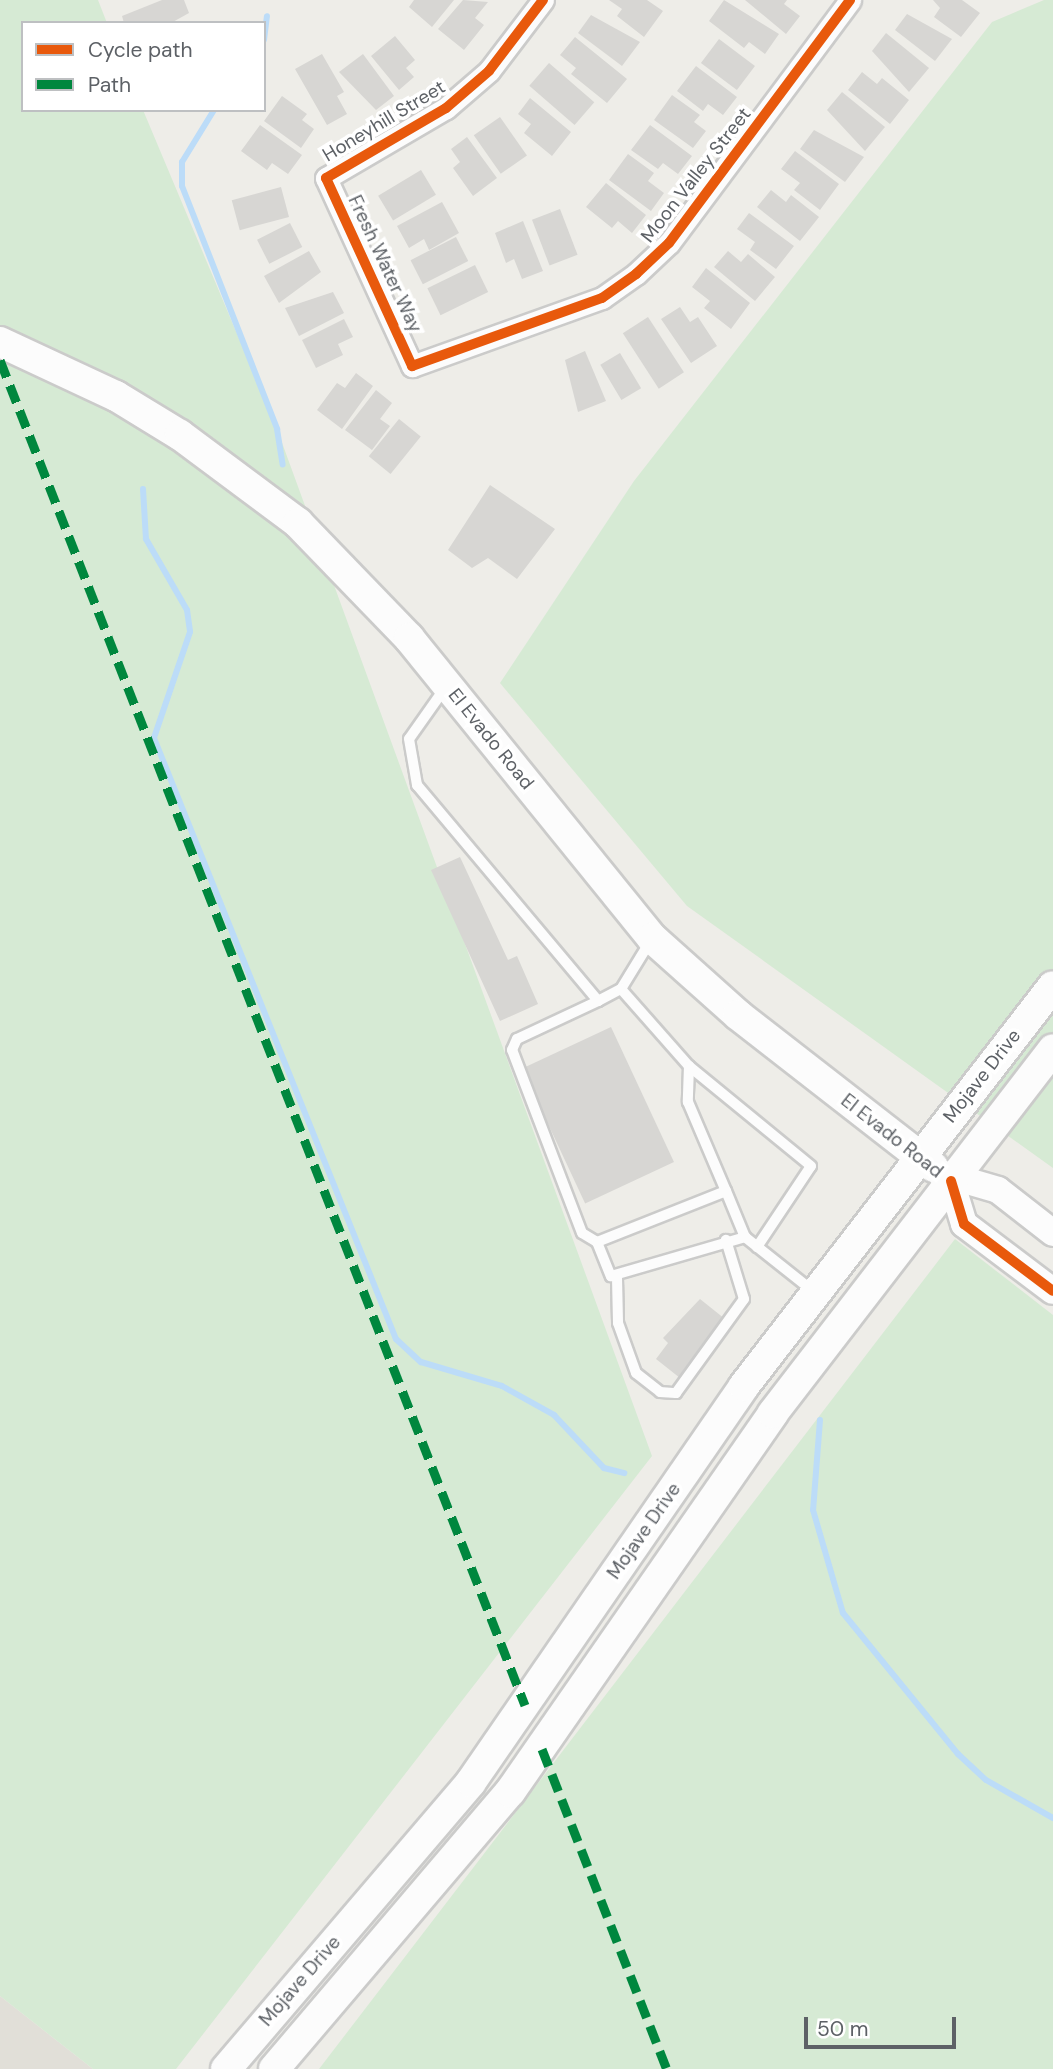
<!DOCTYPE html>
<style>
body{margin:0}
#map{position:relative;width:1053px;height:2069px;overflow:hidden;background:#eeede8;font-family:"DM Sans",sans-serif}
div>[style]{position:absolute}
.education>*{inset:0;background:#e1dfd8}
.green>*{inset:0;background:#d6ead4}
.stream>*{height:6px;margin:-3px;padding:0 3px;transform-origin:3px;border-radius:3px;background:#bcdcf8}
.building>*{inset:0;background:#d7d6d3;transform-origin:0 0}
.roads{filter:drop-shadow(2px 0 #cbcbca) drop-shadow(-2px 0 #cbcbca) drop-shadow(0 2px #cbcbca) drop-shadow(0 -2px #cbcbca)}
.service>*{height:10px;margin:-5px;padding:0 5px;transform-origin:5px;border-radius:5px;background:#fcfcfc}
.minor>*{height:21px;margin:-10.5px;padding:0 10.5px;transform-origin:10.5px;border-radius:10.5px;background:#fcfcfc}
.tertiary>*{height:26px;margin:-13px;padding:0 13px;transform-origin:13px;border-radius:13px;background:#fcfcfc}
.secondary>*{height:30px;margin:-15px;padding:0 15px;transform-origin:15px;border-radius:15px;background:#fcfcfc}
.quiet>*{height:9px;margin-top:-4.5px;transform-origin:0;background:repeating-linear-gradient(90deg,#00873e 0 18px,transparent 0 27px)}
.cycleway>*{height:10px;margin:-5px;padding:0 5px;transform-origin:5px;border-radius:5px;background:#e8590c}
span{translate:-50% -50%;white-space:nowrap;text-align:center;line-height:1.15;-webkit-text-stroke:7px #fff;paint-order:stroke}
.street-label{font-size:19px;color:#5d6166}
.legend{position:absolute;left:21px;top:21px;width:245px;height:91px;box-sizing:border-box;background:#fff;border:2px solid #bec0c2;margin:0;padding:9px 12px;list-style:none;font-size:21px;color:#5d6166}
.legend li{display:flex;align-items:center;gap:14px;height:35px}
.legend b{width:35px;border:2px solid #bec0c2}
.scale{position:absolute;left:804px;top:2017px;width:152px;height:32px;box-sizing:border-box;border:4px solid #5d6166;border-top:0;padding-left:9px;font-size:21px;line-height:24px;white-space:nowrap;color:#5d6166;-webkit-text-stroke:5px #fff;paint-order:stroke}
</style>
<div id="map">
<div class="education">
<div style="clip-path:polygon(0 1996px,93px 2069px,0 2069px)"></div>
</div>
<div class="green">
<div style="clip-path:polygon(0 0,98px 0,107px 23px,23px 23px,23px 110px,143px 110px,277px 429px,652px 1456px,176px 2069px,93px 2069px,0 1996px)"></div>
<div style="clip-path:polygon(1044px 0,1053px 0,1053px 1168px,687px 906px,500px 683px,634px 481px,992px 22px)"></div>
<div style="clip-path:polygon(955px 1239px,1053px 1315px,1053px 2069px,319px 2069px)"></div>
</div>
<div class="stream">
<div style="left:264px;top:40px;width:24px;rotate:-83deg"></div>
<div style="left:214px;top:110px;width:61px;rotate:121.6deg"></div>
<div style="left:182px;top:162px;width:24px;rotate:90deg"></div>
<div style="left:182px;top:186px;width:261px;rotate:68.6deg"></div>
<div style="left:277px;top:429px;width:36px;rotate:81deg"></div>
<div style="left:143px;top:489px;width:50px;rotate:86.6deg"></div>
<div style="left:146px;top:539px;width:82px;rotate:60deg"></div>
<div style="left:187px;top:610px;width:22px;rotate:82deg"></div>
<div style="left:190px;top:632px;width:112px;rotate:108.8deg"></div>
<div style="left:154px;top:738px;width:648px;rotate:68.07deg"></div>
<div style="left:396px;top:1339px;width:34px;rotate:43deg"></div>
<div style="left:421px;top:1362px;width:84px;rotate:16.5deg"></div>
<div style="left:502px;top:1386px;width:60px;rotate:29.1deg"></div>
<div style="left:554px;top:1415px;width:73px;rotate:46.7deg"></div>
<div style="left:604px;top:1468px;width:21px;rotate:14deg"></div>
<div style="left:820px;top:1420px;width:90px;rotate:94.4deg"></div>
<div style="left:813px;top:1510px;width:107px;rotate:73.8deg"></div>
<div style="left:843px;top:1613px;width:182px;rotate:50.8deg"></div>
<div style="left:958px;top:1754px;width:38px;rotate:43deg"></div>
<div style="left:986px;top:1780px;width:77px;rotate:29.6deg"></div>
</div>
<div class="building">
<div style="clip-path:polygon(162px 0,184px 0,189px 13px,171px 23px,124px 23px,122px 16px)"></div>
<div style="clip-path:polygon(414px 0,454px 0,432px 27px,409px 7px)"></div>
<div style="clip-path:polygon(463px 0,488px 2px,475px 18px,484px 25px,464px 50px,438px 29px)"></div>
<div style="clip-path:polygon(609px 0,647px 0,663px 11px,644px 37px,617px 16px,622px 9px)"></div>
<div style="clip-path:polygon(724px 0,779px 34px,765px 54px,749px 42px,744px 48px,709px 21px)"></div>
<div style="clip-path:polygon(745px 0,787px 0,784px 4px,800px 16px,786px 34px)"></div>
<div style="clip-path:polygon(933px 0,962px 0,980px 13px,961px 37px,934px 17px,940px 8px)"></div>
<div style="clip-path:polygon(907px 14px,952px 39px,935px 61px,895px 30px)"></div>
<div style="clip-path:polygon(591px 15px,640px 42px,622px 66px,578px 33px)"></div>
<div style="clip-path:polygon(886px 33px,929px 68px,909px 92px,872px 51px)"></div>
<div style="clip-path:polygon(395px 36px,415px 60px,406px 68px,414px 77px,399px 90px,371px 56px)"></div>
<div style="clip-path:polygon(575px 37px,627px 79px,607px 103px,571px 74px,576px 68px,560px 55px)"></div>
<div style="left:719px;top:39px;width:45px;height:30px;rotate:37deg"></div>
<div style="clip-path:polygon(322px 54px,344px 92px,337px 96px,347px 114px,327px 125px,295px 69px)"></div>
<div style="clip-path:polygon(363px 54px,394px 96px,376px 110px,339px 72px)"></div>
<div style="left:549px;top:63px;width:60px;height:30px;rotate:41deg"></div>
<div style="clip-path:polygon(696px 66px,737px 97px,723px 115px,708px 104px,703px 111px,677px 91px)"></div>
<div style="clip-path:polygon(862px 72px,877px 84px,882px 78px,909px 100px,890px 124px,848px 90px)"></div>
<div style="clip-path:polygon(842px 92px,885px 127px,865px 151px,827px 110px)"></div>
<div style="clip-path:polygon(672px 95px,700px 115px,694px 122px,706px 131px,693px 148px,654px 120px)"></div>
<div style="clip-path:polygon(282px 96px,307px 114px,302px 120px,314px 129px,301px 148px,264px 121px)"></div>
<div style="clip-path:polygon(530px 98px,571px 132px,552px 156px,524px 133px,531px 124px,518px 114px)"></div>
<div style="left:500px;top:117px;width:47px;height:32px;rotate:55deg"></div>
<div style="clip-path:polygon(260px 125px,302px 155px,288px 174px,272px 163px,267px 170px,241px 151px)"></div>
<div style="clip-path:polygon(650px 125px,692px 156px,678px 174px,663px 163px,658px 169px,631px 150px)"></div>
<div style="clip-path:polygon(814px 130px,864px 157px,845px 182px,800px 149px)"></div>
<div style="clip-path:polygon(467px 137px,497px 178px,473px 196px,453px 168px,460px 162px,451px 149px)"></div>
<div style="clip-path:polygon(795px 151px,839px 184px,820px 210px,794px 190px,800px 183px,781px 169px)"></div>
<div style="clip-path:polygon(628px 154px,654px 173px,648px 181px,664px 193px,651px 211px,609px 180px)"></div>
<div style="left:421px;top:170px;width:29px;height:50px;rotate:59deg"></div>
<div style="clip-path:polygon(606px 183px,646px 215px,632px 233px,618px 221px,612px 228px,586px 207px)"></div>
<div style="left:281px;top:187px;width:31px;height:51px;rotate:75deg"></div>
<div style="clip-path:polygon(771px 190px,786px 202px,791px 195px,819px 217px,800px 241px,757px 207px)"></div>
<div style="clip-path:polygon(442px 202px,459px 233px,429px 250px,424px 239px,409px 248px,397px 226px)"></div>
<div style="left:560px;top:209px;width:49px;height:30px;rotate:69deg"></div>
<div style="clip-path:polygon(749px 213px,794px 246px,776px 269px,750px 250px,755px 242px,737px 229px)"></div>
<div style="clip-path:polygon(523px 221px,543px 271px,522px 279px,514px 259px,506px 263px,495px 233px)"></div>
<div style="left:290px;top:223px;width:27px;height:37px;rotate:63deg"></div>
<div style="left:456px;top:237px;width:27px;height:51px;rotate:63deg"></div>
<div style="clip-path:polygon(309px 251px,321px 272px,279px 303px,264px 276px)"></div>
<div style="clip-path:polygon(728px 251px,741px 262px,748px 254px,775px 277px,755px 301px,714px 267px)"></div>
<div style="left:475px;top:265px;width:30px;height:53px;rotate:64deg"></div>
<div style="clip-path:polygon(706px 268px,750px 303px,731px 329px,704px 308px,710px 301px,692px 287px)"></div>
<div style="clip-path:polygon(333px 292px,344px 313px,299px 336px,285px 308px)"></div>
<div style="clip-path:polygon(680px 307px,690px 322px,698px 317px,717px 346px,691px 363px,661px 319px)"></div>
<div style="left:648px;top:317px;width:66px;height:30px;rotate:57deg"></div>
<div style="clip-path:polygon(344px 319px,353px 337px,338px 344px,343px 355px,316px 368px,302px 340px)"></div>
<div style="clip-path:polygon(585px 351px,606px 401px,578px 412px,565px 360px)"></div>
<div style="left:620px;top:353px;width:41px;height:23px;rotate:59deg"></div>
<div style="clip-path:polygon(356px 373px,373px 386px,342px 429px,317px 410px,337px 383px,345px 388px)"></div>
<div style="clip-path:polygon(376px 390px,392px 403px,380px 419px,390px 426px,372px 450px,345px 430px)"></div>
<div style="left:399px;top:419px;width:28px;height:48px;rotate:39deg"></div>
<div style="clip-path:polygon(490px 485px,555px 529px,517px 579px,488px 558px,472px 568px,448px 550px)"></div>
<div style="clip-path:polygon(460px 857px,508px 960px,517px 956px,538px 1004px,500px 1021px,431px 870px)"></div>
<div style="left:611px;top:1027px;width:149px;height:98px;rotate:65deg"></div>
<div style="clip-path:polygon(700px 1299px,725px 1319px,680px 1378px,656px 1359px,668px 1343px,663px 1338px)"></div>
</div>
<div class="roads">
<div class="service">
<div style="left:445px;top:688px;width:62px;rotate:125.2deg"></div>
<div style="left:409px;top:739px;width:47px;rotate:80.1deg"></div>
<div style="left:417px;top:785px;width:282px;rotate:50deg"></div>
<div style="left:598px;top:1001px;width:26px;rotate:-28deg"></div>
<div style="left:621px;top:989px;width:57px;rotate:-58.5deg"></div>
<div style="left:621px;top:989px;width:103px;rotate:48.6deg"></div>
<div style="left:726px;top:1191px;width:50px;rotate:67.6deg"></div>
<div style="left:597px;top:1242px;width:17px;rotate:-149deg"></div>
<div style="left:582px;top:1233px;width:196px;rotate:-110.9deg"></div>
<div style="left:512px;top:1050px;width:12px;rotate:-66deg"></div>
<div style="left:517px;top:1039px;width:89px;rotate:-25.1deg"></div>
<div style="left:757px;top:1247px;width:97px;rotate:-56.3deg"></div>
<div style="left:811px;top:1166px;width:158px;rotate:-140.7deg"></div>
<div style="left:689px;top:1066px;width:36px;rotate:92deg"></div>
<div style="left:688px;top:1102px;width:97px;rotate:66.9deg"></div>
<div style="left:726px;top:1191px;width:139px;rotate:158.4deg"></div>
<div style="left:597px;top:1242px;width:37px;rotate:68deg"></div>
<div style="left:611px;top:1276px;width:140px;rotate:-16.2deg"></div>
<div style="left:745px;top:1237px;width:87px;rotate:38.5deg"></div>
<div style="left:617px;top:1278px;width:45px;rotate:88.7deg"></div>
<div style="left:618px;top:1323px;width:53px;rotate:70.2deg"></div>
<div style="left:636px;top:1373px;width:31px;rotate:38deg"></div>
<div style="left:660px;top:1392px;width:16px;rotate:4deg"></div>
<div style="left:676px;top:1393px;width:116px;rotate:-54.1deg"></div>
<div style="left:744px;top:1299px;width:62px;rotate:-107deg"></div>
</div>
<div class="minor">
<div style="left:543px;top:0;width:89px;rotate:127.3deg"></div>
<div style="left:489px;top:71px;width:57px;rotate:139.3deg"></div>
<div style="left:446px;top:108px;width:139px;rotate:149.7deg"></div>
<div style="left:326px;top:178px;width:207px;rotate:65.4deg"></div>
<div style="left:412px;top:366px;width:202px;rotate:-19.7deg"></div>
<div style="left:602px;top:298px;width:42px;rotate:-35.2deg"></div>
<div style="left:636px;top:274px;width:45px;rotate:-43.2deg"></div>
<div style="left:669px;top:243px;width:303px;rotate:-53.3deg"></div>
</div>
<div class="tertiary">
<div style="left:940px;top:1173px;width:60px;rotate:16.3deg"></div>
<div style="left:998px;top:1190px;width:70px;rotate:38deg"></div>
<div style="left:951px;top:1181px;width:45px;rotate:73.2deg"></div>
<div style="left:964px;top:1224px;width:111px;rotate:37deg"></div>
</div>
<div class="secondary">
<div style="left:0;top:342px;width:128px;rotate:25deg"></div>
<div style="left:116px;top:396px;width:75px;rotate:31.4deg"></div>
<div style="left:180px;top:435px;width:147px;rotate:36.7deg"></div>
<div style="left:298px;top:523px;width:160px;rotate:46deg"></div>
<div style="left:409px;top:638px;width:386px;rotate:51deg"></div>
<div style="left:652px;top:938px;width:115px;rotate:41.8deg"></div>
<div style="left:738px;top:1015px;width:247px;rotate:37.9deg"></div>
<div style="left:226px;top:2069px;width:377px;rotate:-49.5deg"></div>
<div style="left:471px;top:1782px;width:481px;rotate:-55.4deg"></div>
<div style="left:744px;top:1386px;width:505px;rotate:-52.31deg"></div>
<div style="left:274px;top:2069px;width:364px;rotate:-49.6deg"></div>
<div style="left:510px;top:1792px;width:461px;rotate:-55.2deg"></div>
<div style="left:773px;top:1413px;width:459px;rotate:-52.4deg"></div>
</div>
</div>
<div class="quiet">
<div style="left:0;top:360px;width:1444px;rotate:68.68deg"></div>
<div style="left:542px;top:1749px;width:344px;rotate:68.7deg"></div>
</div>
<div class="cycleway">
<div style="left:543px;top:0;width:89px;rotate:127.3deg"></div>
<div style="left:489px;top:71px;width:57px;rotate:139.3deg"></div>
<div style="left:446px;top:108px;width:139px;rotate:149.7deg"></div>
<div style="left:326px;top:178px;width:207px;rotate:65.4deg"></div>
<div style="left:412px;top:366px;width:202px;rotate:-19.7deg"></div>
<div style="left:602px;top:298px;width:42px;rotate:-35.2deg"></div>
<div style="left:636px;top:274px;width:45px;rotate:-43.2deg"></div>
<div style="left:669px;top:243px;width:303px;rotate:-53.3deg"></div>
<div style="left:951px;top:1181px;width:45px;rotate:73.2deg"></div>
<div style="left:964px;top:1224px;width:111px;rotate:37deg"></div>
</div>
<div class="street-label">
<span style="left:384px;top:121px;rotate:-31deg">Honeyhill Street</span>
<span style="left:696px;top:175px;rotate:-52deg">Moon Valley Street</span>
<span style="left:385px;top:264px;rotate:65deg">Fresh Water Way</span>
<span style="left:491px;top:739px;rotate:51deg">El Evado Road</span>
<span style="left:982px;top:1076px;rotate:-52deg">Mojave Drive</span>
<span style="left:892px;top:1136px;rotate:38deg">El Evado Road</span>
<span style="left:644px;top:1531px;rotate:-55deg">Mojave Drive</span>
<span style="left:300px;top:1981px;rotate:-49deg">Mojave Drive</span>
</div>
<ul class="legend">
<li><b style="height:9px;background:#e8590c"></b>Cycle path</li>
<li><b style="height:9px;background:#00873e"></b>Path</li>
</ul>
<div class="scale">50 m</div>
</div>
